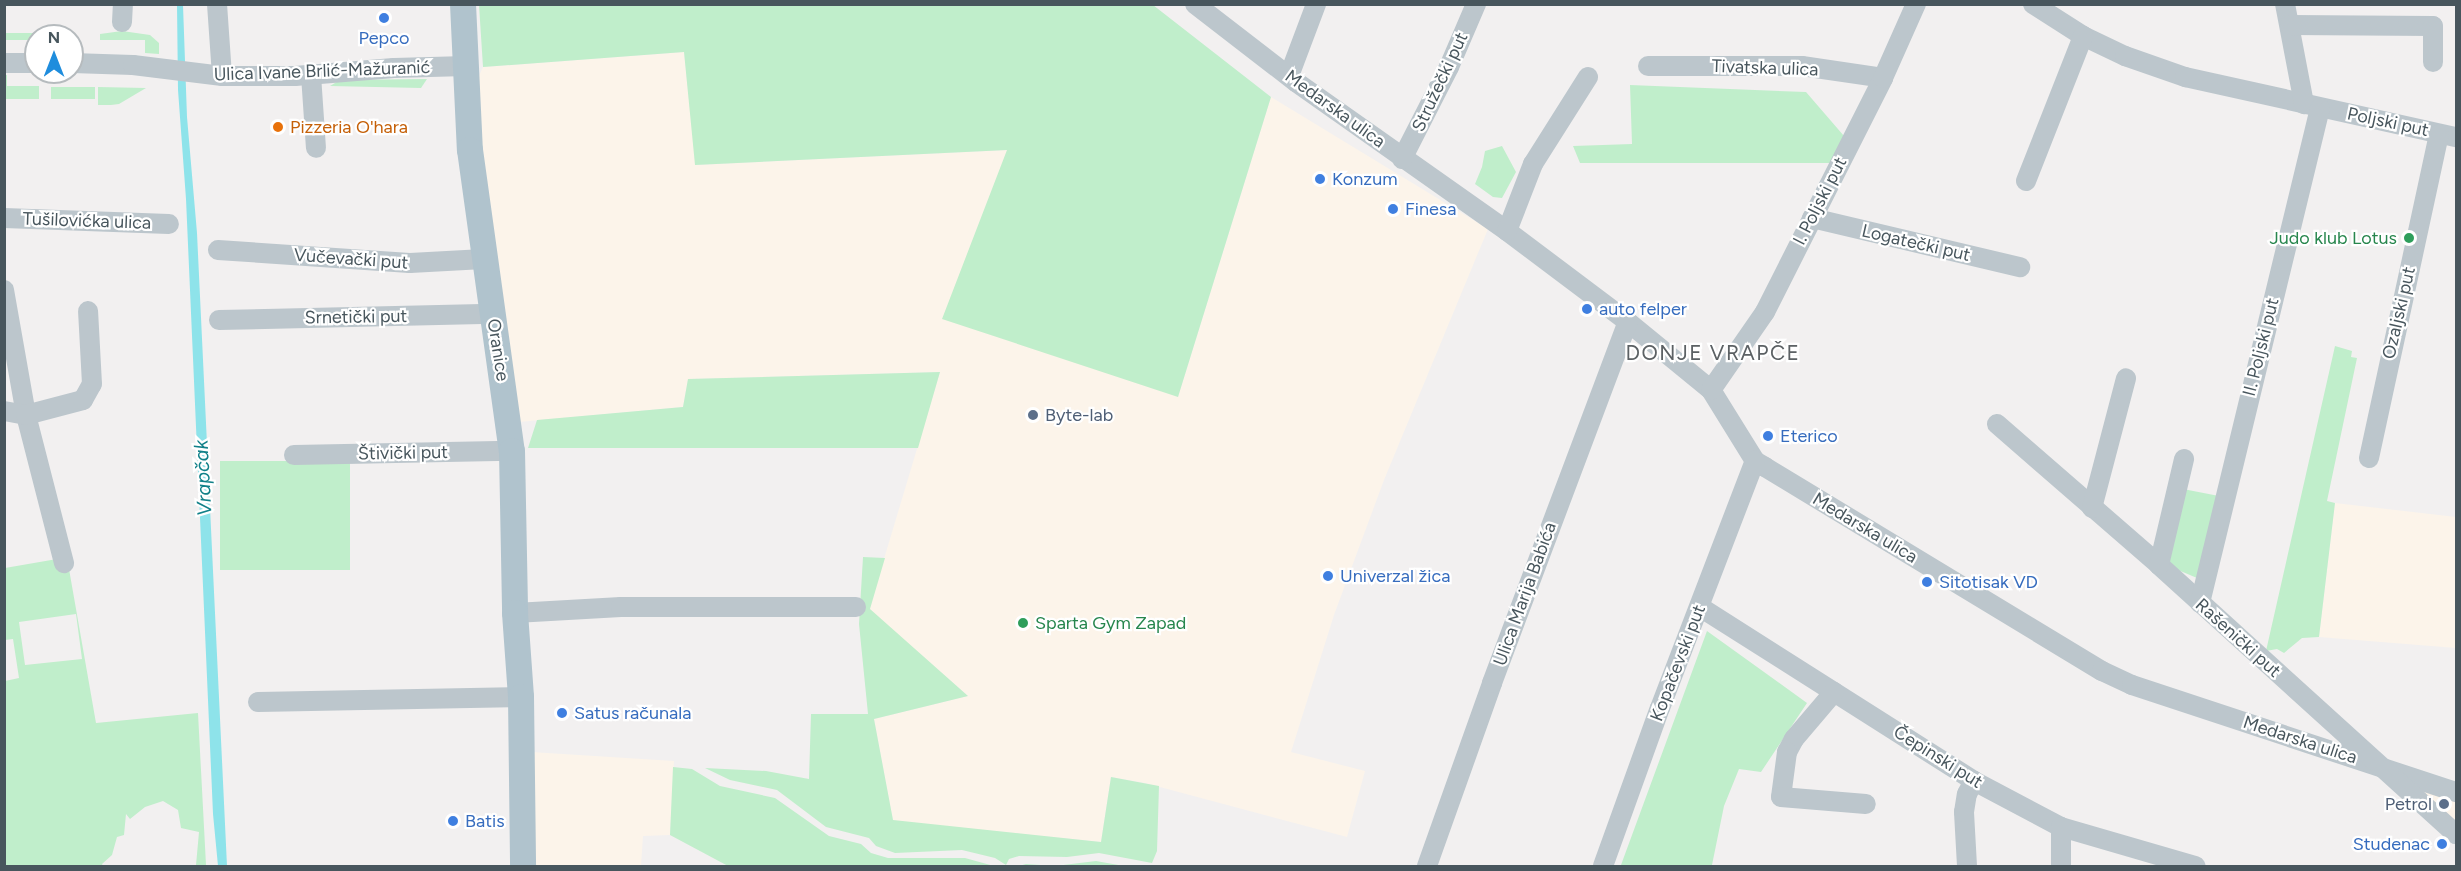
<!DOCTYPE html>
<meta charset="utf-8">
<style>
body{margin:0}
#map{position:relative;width:2461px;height:871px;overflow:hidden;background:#f2f0f0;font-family:Figtree,sans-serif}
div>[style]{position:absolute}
.commercial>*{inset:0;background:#fcf4ea}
.green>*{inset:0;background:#c0eecb;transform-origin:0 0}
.water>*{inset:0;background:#8ee3ea}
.minor>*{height:20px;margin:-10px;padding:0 10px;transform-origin:10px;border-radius:10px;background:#bcc6cc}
.major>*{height:26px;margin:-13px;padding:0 13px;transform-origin:13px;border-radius:13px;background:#b0c3cd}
.dots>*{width:16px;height:16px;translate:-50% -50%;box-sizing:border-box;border:3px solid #fff;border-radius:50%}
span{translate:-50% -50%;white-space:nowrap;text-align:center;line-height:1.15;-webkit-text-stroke:4.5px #fff;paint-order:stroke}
.shop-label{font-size:18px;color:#366cbe}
.left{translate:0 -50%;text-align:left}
.right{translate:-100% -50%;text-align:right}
.street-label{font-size:18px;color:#48565d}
.food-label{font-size:18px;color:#c56008}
.leisure-label{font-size:18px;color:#27864d}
.service-label{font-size:18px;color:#4e5e75}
.water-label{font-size:20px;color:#118189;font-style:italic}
.quarter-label{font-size:21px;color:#5c6164;letter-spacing:1.5px}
.frame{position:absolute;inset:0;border:6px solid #48565d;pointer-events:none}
.north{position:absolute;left:24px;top:24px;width:60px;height:60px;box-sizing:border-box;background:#fff;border:2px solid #b6bbbe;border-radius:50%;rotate:0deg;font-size:16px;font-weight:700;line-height:24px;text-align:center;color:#48565d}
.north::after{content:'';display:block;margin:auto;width:21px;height:27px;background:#1f8ddd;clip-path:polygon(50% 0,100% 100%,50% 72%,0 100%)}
</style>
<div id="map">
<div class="commercial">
<div style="clip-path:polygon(684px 52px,696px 165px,1008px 150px,1178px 397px,1271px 97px,1488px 229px,1384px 480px,1334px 615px,1291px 752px,1365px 771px,1347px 837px,1145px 783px,1111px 777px,1101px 842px,893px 821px,874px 719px,968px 696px,869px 609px,940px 372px,688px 379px,683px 407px,508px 423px,467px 102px,483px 67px)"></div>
<div style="clip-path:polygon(2335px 503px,2456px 517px,2456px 648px,2319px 637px)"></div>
<div style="clip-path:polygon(531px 752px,674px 761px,670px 835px,643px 836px,641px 866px,533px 866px)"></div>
<div style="clip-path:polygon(2418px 786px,2456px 797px,2456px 825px)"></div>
</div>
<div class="green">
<div style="clip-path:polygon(479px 5px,1153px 5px,1271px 97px,1178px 397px,942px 319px,1007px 150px,695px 165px,684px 52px,483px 67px)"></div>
<div style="clip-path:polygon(122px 31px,150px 35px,159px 43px,159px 54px,145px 53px,145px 40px,100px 40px,100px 34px)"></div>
<div style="left:5px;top:33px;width:28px;height:7px"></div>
<div style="clip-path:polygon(5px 75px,7px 75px,7px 86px,39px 86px,39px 99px,5px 99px)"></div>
<div style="clip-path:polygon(427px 79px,421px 88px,330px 86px,340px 80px)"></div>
<div style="clip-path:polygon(1630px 85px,1806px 92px,1844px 136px,1831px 163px,1580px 163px,1573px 146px,1632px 144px)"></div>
<div style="left:51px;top:87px;width:44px;height:12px"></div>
<div style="clip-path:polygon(98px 87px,146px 88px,119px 104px,111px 105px,98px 105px)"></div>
<div style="clip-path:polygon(1502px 146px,1516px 172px,1502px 198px,1493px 197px,1475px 184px,1482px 167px,1485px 151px)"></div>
<div style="clip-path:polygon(2335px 346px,2352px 351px,2351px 357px,2357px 358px,2327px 501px,2335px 503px,2319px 637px,2302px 638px,2284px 653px,2277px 649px,2266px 651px)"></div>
<div style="clip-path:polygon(940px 372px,918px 448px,528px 448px,537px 420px,683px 407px,688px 379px)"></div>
<div style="left:220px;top:461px;width:130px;height:109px"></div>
<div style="clip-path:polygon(2183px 489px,2219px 496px,2197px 578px,2171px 567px,2167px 553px)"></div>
<div style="clip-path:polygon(863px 557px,885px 558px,870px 609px,968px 696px,874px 719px,893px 820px,1101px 842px,1111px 777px,1159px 786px,1157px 851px,1152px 863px,1099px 853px,1067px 857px,1019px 856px,1009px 859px,1006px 865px,995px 858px,962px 850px,895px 853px,876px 846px,869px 838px,826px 827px,777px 790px,730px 780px,705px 768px,766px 771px,809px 779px,811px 714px,868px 714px,859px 624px)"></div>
<div style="clip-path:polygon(evenodd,57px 559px,69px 569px,96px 723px,198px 713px,206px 865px,196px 865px,199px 832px,181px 828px,178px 810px,163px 801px,145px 807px,130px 819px,126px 814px,124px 835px,117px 837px,112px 855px,102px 864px,103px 866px,5px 866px,5px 681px,19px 678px,13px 639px,5px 640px,5px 568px,57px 559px,76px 614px,82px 659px,25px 665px,19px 622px,76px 614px)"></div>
<div style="clip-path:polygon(1707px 631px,1807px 703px,1761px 772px,1739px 769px,1724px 806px,1712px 865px,1621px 865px)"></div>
<div style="clip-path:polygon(673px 767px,692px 769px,720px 786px,775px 798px,829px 836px,861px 844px,871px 853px,888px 858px,965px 858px,994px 866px,728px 866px,670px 835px)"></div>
<div style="clip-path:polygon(1096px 861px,1124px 866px,1019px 866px,1026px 864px,1055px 866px)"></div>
</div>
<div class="water">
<div style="clip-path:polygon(177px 5px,183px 5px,187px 117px,197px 233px,227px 866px,218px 866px,213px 814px,186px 199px,178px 90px)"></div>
</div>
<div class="minor">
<div style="left:217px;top:4px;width:72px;rotate:86deg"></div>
<div style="left:1195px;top:4px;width:128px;rotate:37.7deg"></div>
<div style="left:1296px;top:82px;width:258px;rotate:35.2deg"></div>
<div style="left:1507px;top:231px;width:151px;rotate:36.9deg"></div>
<div style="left:1628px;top:322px;width:107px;rotate:39.3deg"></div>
<div style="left:1711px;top:390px;width:84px;rotate:58.2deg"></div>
<div style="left:1755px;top:461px;width:12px;rotate:31deg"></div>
<div style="left:1765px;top:467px;width:394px;rotate:31.2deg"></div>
<div style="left:2102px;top:671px;width:33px;rotate:25deg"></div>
<div style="left:2132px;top:685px;width:341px;rotate:18.3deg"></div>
<div style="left:2033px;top:4px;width:59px;rotate:32.6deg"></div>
<div style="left:2083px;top:36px;width:47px;rotate:25.5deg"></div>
<div style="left:2125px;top:56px;width:64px;rotate:19.3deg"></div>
<div style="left:2185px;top:77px;width:278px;rotate:12.5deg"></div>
<div style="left:2285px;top:4px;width:102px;rotate:79.2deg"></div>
<div style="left:122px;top:22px;width:18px;rotate:-87deg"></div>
<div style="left:2290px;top:25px;width:143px;rotate:0.4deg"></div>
<div style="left:2433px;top:26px;width:36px;rotate:90deg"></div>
<div style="left:4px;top:63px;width:32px"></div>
<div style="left:72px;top:63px;width:61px;rotate:1.9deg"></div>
<div style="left:133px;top:65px;width:90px;rotate:7deg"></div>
<div style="left:222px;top:76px;width:73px"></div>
<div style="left:295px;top:76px;width:99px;rotate:-4.6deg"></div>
<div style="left:394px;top:68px;width:72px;rotate:-1.6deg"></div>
<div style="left:1648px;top:66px;width:154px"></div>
<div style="left:1802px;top:66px;width:82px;rotate:8.4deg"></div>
<div style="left:311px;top:75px;width:73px;rotate:86.1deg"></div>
<div style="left:1289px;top:76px;width:77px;rotate:-69.4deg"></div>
<div style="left:1402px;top:159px;width:103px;rotate:-62.9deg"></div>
<div style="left:1449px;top:67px;width:69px;rotate:-66.8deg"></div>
<div style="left:2026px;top:181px;width:156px;rotate:-68.5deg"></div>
<div style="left:4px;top:218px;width:165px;rotate:2.1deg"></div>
<div style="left:1812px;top:218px;width:214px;rotate:13.3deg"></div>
<div style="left:1507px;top:231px;width:72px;rotate:-68.8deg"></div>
<div style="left:1533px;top:164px;width:103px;rotate:-57.7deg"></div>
<div style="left:218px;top:250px;width:192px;rotate:3.9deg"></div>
<div style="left:410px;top:263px;width:74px;rotate:-3.1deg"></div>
<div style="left:4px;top:290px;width:127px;rotate:80deg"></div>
<div style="left:26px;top:415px;width:153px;rotate:75.6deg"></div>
<div style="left:219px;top:320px;width:274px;rotate:-1.3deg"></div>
<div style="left:1711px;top:390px;width:95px;rotate:-55.3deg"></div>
<div style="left:1765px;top:312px;width:262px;rotate:-63.2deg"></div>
<div style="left:1883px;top:78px;width:81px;rotate:-66deg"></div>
<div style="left:4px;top:411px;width:22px;rotate:10deg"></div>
<div style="left:26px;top:415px;width:59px;rotate:-14.7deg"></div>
<div style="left:83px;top:400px;width:18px;rotate:-61deg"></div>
<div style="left:92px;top:384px;width:73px;rotate:-93.1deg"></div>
<div style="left:1997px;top:424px;width:215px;rotate:41deg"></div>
<div style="left:2159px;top:565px;width:401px;rotate:42.2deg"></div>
<div style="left:294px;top:455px;width:218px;rotate:-1.1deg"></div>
<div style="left:2369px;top:458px;width:331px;rotate:-77.8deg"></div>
<div style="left:2092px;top:508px;width:134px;rotate:-75.3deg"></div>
<div style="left:2159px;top:565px;width:109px;rotate:-76.7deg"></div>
<div style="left:2200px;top:603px;width:509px;rotate:-76.37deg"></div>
<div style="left:1700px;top:607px;width:325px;rotate:32.4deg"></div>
<div style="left:1974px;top:781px;width:98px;rotate:27.9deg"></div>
<div style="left:2061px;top:827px;width:140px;rotate:16.2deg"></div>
<div style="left:515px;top:613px;width:106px;rotate:-3.2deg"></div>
<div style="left:621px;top:607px;width:235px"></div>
<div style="left:1834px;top:692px;width:62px;rotate:130.4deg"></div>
<div style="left:1794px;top:739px;width:15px;rotate:118deg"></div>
<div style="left:1787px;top:752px;width:45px;rotate:97.6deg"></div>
<div style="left:1781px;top:797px;width:85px;rotate:4.7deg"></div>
<div style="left:258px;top:702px;width:263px;rotate:-1.1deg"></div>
<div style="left:1427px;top:866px;width:194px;rotate:-70.4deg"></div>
<div style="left:1492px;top:683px;width:386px;rotate:-69.4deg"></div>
<div style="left:1603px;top:866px;width:168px;rotate:-70.2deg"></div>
<div style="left:1660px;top:708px;width:265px;rotate:-69deg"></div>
<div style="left:1967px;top:866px;width:54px;rotate:-93.2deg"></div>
<div style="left:1964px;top:812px;width:18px;rotate:-81deg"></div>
<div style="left:1967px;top:794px;width:15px;rotate:-62deg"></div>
<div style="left:2061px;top:866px;width:39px;rotate:-90deg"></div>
</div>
<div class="major">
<div style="left:463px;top:4px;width:146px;rotate:87.3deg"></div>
<div style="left:470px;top:150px;width:304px;rotate:82.1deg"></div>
<div style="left:512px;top:451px;width:162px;rotate:88.9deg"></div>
<div style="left:515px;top:613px;width:84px;rotate:85.9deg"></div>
<div style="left:521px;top:697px;width:169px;rotate:89.3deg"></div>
</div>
<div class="dots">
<div style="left:384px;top:18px;background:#3f7fe0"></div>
<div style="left:278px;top:127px;background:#e8710a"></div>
<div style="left:1320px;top:179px;background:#3f7fe0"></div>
<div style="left:1393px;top:209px;background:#3f7fe0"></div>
<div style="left:2409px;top:238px;background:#2e9e5b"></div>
<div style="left:1587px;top:309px;background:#3f7fe0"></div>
<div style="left:1033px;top:415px;background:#5c6f8a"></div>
<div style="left:1768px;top:436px;background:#3f7fe0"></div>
<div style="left:1328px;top:576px;background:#3f7fe0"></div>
<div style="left:1927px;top:582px;background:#3f7fe0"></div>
<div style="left:1023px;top:623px;background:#2e9e5b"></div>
<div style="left:562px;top:713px;background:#3f7fe0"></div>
<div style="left:2444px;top:804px;background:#5c6f8a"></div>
<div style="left:453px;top:821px;background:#3f7fe0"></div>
<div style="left:2442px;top:844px;background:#3f7fe0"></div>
</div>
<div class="shop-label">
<span style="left:384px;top:38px">Pepco</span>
<span class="left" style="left:1332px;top:179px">Konzum</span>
<span class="left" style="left:1405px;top:209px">Finesa</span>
<span class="left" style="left:1599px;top:309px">auto felper</span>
<span class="left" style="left:1780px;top:436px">Eterico</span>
<span class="left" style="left:1340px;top:576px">Univerzal žica</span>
<span class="left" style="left:1939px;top:582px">Sitotisak VD</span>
<span class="left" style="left:574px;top:713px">Satus računala</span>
<span class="left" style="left:465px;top:821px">Batis</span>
<span class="right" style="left:2430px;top:844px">Studenac</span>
</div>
<div class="street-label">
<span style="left:1765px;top:68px;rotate:2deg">Tivatska ulica</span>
<span style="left:322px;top:71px;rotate:-2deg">Ulica Ivane Brlić-Mažuranić</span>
<span style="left:1440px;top:82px;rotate:-65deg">Stružečki put</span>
<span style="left:1335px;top:109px;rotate:36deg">Medarska ulica</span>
<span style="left:2388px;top:122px;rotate:12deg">Poljski put</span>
<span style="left:1820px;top:201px;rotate:-63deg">I. Poljski put</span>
<span style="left:87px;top:221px;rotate:2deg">Tušilovićka ulica</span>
<span style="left:1916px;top:243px;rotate:13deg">Logatečki put</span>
<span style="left:351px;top:259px;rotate:4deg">Vučevački put</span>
<span style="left:2399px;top:313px;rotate:-77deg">Ozaljski put</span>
<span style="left:356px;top:317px;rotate:-1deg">Srnetički put</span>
<span style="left:2261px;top:347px;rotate:-76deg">II. Poljski put</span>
<span style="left:498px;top:350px;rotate:81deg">Oranice</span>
<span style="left:403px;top:453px;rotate:-1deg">Štivički put</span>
<span style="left:1865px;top:528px;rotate:31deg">Medarska ulica</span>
<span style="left:1525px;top:594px;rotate:-70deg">Ulica Marija Babića</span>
<span style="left:2238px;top:638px;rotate:42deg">Rašenički put</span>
<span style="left:1678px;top:663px;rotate:-69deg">Kopačevski put</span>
<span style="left:2300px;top:740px;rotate:18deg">Medarska ulica</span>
<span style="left:1938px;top:757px;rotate:32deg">Čepinski put</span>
</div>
<div class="food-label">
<span class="left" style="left:290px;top:127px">Pizzeria O'hara</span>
</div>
<div class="leisure-label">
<span class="right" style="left:2397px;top:238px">Judo klub Lotus</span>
<span class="left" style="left:1035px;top:623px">Sparta Gym Zapad</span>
</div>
<div class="service-label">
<span class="left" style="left:1045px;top:415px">Byte-lab</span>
<span class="right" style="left:2432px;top:804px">Petrol</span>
</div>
<div class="water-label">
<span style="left:203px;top:478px;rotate:-93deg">Vrapčak</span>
</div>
<div class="quarter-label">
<span style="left:1713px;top:353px">DONJE VRAPČE</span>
</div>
<div class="frame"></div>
<div class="north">N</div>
</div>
